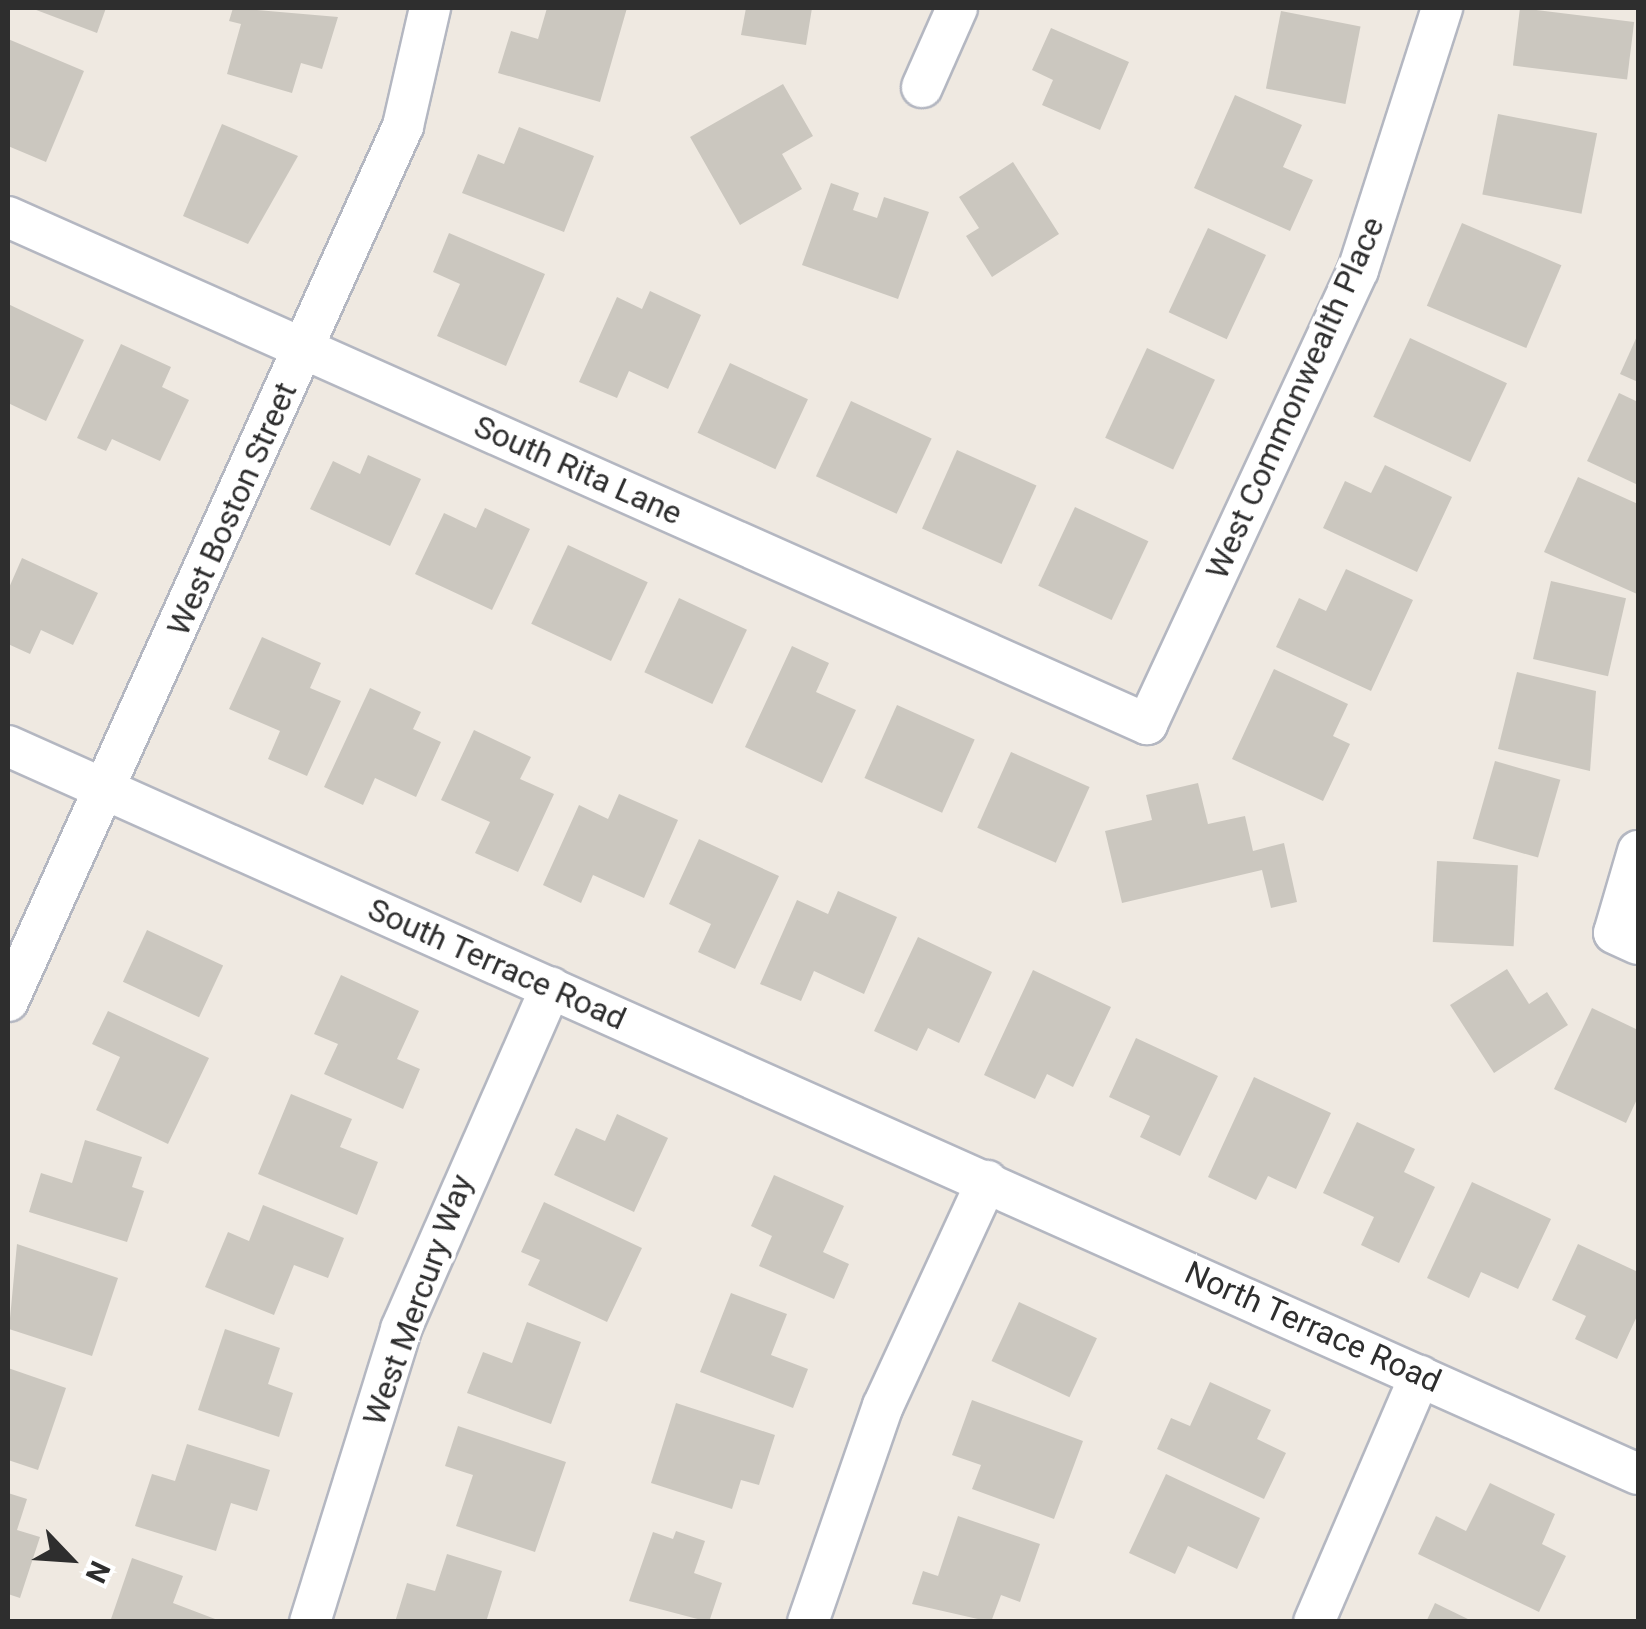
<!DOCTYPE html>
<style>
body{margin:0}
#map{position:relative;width:1646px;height:1629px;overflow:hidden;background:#efe9e1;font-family:Roboto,sans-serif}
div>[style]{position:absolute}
.building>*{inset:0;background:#cbc7bf;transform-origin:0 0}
.roads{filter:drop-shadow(2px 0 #b4b7c1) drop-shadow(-2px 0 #b4b7c1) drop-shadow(0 2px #b4b7c1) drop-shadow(0 -2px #b4b7c1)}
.minor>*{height:40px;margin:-20px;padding:0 20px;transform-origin:20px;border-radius:20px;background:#fff}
span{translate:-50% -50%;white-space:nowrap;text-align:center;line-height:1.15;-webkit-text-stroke:8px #fff;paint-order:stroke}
.street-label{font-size:32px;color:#2e2e2e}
.frame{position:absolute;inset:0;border:10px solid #2e2e2e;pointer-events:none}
.north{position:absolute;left:20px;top:1509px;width:100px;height:100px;-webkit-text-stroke:8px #fff;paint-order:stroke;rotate:115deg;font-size:28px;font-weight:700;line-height:40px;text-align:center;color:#2e2e2e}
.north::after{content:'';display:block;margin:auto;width:35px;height:45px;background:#2e2e2e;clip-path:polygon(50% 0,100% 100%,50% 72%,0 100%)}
</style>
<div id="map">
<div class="building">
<div style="clip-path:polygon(31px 8px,106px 8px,97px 33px)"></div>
<div style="clip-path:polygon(233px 8px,338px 17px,322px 69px,301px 63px,292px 93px,227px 74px,241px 24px,229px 21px)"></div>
<div style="clip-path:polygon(547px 8px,627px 8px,600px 102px,498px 73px,511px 31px,538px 39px)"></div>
<div style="clip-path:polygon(746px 8px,812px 8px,806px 45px,741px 35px)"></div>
<div style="left:1520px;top:8px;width:115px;height:58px;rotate:7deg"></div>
<div style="left:1281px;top:11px;width:81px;height:79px;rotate:11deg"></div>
<div style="clip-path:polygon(1051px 28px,1129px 62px,1100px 130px,1042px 105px,1053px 80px,1032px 70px)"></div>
<div style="clip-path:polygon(8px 39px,84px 71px,46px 162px,8px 146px)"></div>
<div style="clip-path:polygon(783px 84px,813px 136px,782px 154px,802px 189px,740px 225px,690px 137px)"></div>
<div style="clip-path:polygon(1235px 95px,1302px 125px,1283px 167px,1313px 180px,1290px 231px,1194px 188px)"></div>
<div style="left:1498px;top:114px;width:101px;height:82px;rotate:11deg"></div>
<div style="clip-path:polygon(222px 124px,298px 156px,248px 244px,183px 216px)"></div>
<div style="clip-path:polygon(519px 127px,594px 156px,564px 232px,462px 193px,478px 154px,504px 164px)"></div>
<div style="clip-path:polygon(1013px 162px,1059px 234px,992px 277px,966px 236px,979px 228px,959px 197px)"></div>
<div style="clip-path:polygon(831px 183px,859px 193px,853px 210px,877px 218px,884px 197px,929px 212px,898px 299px,802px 265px)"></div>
<div style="left:1462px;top:223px;width:108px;height:90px;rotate:23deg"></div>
<div style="left:1208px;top:228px;width:64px;height:93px;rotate:25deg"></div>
<div style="clip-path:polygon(449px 233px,545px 274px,506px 366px,437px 336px,460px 284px,433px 272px)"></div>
<div style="clip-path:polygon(650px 291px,701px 315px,668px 389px,629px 371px,617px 398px,579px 382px,617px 297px,642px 309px)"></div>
<div style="clip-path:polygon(8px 304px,84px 340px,46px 421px,8px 403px)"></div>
<div style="clip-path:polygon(1638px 334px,1638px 382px,1620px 374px)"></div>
<div style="left:1410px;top:338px;width:107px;height:87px;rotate:25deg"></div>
<div style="clip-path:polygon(121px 344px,171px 367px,162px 387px,189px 400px,160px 461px,112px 439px,106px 451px,77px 438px)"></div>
<div style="left:1147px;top:348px;width:75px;height:99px;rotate:25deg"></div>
<div style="left:730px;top:363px;width:86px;height:77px;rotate:25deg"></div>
<div style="clip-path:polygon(1619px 393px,1638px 402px,1638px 485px,1587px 461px)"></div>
<div style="left:851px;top:401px;width:89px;height:83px;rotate:25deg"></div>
<div style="left:957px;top:450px;width:87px;height:86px;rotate:24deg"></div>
<div style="clip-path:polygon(368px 455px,421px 479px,390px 546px,310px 509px,333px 461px,360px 474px)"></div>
<div style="clip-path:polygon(1385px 465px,1452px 497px,1417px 572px,1323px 528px,1345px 481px,1371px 493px)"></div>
<div style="clip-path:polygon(1578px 477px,1638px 504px,1637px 594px,1544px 552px)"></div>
<div style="left:1075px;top:507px;width:81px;height:87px;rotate:25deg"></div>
<div style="clip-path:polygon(485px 508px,530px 529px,492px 610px,415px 574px,444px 513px,476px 528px)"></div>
<div style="left:568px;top:545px;width:88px;height:87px;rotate:25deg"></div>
<div style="clip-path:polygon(22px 558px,98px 593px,73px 645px,41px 630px,30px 654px,8px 644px,8px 590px)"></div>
<div style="clip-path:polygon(1346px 569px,1413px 600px,1371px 691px,1276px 647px,1299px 598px,1326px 611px)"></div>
<div style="left:1551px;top:581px;width:77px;height:80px;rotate:13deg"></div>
<div style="left:679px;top:598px;width:75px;height:82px;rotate:25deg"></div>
<div style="clip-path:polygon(262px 637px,321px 663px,310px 688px,341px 701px,307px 776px,268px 759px,280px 731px,229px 709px)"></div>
<div style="clip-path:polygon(792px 646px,829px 663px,816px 692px,856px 710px,822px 783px,745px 747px)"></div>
<div style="clip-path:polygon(1274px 669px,1348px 704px,1333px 736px,1350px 744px,1323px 801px,1232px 759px)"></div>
<div style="clip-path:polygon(1517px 672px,1596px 691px,1590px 771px,1498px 749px)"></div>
<div style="clip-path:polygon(370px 688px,421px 712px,413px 729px,441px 742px,416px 797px,375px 778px,363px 805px,324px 787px)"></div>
<div style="left:897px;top:705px;width:85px;height:80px;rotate:24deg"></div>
<div style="clip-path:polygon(474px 730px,531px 757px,520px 779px,554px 794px,518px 872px,475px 853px,490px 822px,441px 800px)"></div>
<div style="left:1011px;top:752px;width:86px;height:83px;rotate:24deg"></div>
<div style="left:1495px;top:761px;width:68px;height:81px;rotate:16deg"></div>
<div style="clip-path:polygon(1198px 783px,1208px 824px,1245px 816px,1253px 851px,1284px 843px,1297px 902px,1271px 908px,1262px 870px,1122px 903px,1105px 831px,1152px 820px,1146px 795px)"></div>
<div style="clip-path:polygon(619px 794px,678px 820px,644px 898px,593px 875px,581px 903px,543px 885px,579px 805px,608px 819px)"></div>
<div style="clip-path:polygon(699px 839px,779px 876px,735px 969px,698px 952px,711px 924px,669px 904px)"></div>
<div style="left:1437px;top:861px;width:81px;height:81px;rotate:3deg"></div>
<div style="clip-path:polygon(838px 891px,897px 917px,864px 994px,814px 971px,801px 1001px,760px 984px,797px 900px,828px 914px)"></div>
<div style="left:147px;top:930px;width:84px;height:57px;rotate:25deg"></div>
<div style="clip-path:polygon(918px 937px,992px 972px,959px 1043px,928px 1028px,917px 1051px,874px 1031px)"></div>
<div style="clip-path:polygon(1507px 969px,1529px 1004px,1547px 992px,1568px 1025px,1494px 1073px,1450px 1005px)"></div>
<div style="clip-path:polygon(1033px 970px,1111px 1007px,1073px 1087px,1047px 1074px,1035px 1099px,984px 1075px)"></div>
<div style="clip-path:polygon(341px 975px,419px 1011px,397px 1059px,420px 1069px,403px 1109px,324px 1074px,338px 1044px,314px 1034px)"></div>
<div style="clip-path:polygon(1592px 1008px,1638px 1030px,1638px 1097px,1626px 1123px,1554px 1089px)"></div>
<div style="clip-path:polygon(108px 1011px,209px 1058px,168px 1144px,96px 1110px,120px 1057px,92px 1044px)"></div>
<div style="clip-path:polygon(1136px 1038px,1218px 1076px,1180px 1156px,1140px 1137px,1150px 1116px,1109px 1097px)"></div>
<div style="clip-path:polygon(1254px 1077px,1331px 1113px,1296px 1189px,1268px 1176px,1256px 1200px,1208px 1177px)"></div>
<div style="clip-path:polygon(291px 1094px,352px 1119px,340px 1147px,378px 1162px,357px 1215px,258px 1174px)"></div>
<div style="clip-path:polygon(617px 1114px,668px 1138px,634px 1212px,554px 1175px,576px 1128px,605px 1141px)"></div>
<div style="clip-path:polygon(1357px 1122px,1415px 1149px,1404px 1172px,1435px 1187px,1399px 1263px,1361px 1245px,1374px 1217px,1323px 1193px)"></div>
<div style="clip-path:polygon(85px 1140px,142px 1157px,132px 1187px,144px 1191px,127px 1242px,29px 1212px,41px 1173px,72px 1183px)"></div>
<div style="clip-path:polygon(774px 1175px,844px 1206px,823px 1252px,849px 1264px,834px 1299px,759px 1266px,772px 1236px,751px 1226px)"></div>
<div style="clip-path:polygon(1472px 1182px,1551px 1219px,1518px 1289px,1481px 1272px,1469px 1298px,1427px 1278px)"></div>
<div style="clip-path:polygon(544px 1202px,642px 1248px,607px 1322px,528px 1285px,540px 1260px,521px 1252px)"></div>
<div style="clip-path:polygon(263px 1205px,344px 1238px,328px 1278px,294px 1265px,274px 1315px,205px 1287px,228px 1232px,249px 1241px)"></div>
<div style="clip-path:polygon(17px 1244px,118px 1278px,92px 1356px,9px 1329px)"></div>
<div style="clip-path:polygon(1578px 1244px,1638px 1272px,1638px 1314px,1617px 1359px,1575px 1339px,1586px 1316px,1552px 1300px)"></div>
<div style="clip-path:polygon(731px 1293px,787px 1314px,771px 1355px,808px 1369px,793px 1408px,700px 1372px)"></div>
<div style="left:1019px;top:1302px;width:86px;height:65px;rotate:25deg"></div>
<div style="clip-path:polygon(527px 1322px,581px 1342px,551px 1424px,467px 1393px,483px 1352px,512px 1363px)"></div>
<div style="clip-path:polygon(225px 1329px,280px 1348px,268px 1384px,293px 1393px,279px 1437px,198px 1410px)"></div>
<div style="clip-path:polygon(8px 1368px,66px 1388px,38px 1470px,8px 1460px)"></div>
<div style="clip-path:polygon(1210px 1382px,1271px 1410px,1257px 1439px,1286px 1453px,1264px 1499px,1157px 1449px,1171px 1418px,1190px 1426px)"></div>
<div style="clip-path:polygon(972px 1400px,1083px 1441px,1054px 1519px,972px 1489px,981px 1465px,952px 1455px)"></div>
<div style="clip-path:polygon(676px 1403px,775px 1435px,759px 1485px,741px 1480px,732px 1509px,651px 1483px)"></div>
<div style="clip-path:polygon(458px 1426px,566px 1462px,535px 1552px,456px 1526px,473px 1475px,445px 1466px)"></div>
<div style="clip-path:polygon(187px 1444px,270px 1470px,257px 1511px,231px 1503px,216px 1551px,135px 1526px,152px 1474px,175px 1481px)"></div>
<div style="clip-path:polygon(1166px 1474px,1260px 1518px,1237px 1569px,1188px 1546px,1175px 1574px,1129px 1553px)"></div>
<div style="clip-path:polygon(1490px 1483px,1555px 1514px,1542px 1544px,1566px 1556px,1539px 1612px,1418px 1554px,1436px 1516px,1466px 1531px)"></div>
<div style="clip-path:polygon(8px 1493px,27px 1499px,17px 1530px,40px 1537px,20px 1598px,8px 1594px)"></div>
<div style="clip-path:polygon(958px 1516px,1040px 1544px,1020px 1602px,1001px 1595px,991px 1622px,912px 1604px,923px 1571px,938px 1576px)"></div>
<div style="clip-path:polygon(676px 1531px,705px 1541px,694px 1573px,722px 1583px,709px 1622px,629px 1601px,653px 1532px,673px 1539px)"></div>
<div style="clip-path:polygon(447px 1554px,502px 1571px,486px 1622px,395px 1622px,407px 1583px,435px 1591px)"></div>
<div style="clip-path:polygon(132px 1558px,183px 1576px,173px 1603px,223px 1622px,110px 1622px)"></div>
<div style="clip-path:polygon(1435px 1603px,1474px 1622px,1426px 1622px)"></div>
</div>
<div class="roads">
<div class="minor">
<div style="left:922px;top:87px;width:86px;rotate:-66.1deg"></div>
<div style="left:8px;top:217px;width:1247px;rotate:24deg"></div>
<div style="left:1147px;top:724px;width:501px;rotate:-65.07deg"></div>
<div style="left:1358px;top:270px;width:275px;rotate:-72.2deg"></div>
<div style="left:8px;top:746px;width:1785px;rotate:24.07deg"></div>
<div style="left:1638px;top:851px;width:85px;rotate:106.3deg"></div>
<div style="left:1614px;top:933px;width:26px;rotate:25deg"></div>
<div style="left:8px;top:1001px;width:960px;rotate:-65.7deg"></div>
<div style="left:403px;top:126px;width:121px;rotate:-77.1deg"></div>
<div style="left:310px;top:1622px;width:307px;rotate:-72.7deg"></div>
<div style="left:401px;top:1329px;width:373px;rotate:-66.3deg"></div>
<div style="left:808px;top:1622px;width:229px;rotate:-70.9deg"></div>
<div style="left:883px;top:1406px;width:248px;rotate:-65.2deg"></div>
<div style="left:1314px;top:1622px;width:268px;rotate:-66.7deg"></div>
</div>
</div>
<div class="street-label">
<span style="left:1295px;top:398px;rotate:-66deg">West Commonwealth Place</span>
<span style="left:578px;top:470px;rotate:24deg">South Rita Lane</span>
<span style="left:232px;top:509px;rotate:-66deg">West Boston Street</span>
<span style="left:497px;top:964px;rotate:24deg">South Terrace Road</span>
<span style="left:418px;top:1300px;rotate:-70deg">West Mercury Way</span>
<span style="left:1313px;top:1327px;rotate:24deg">North Terrace Road</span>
</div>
<div class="frame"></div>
<div class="north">N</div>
</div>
